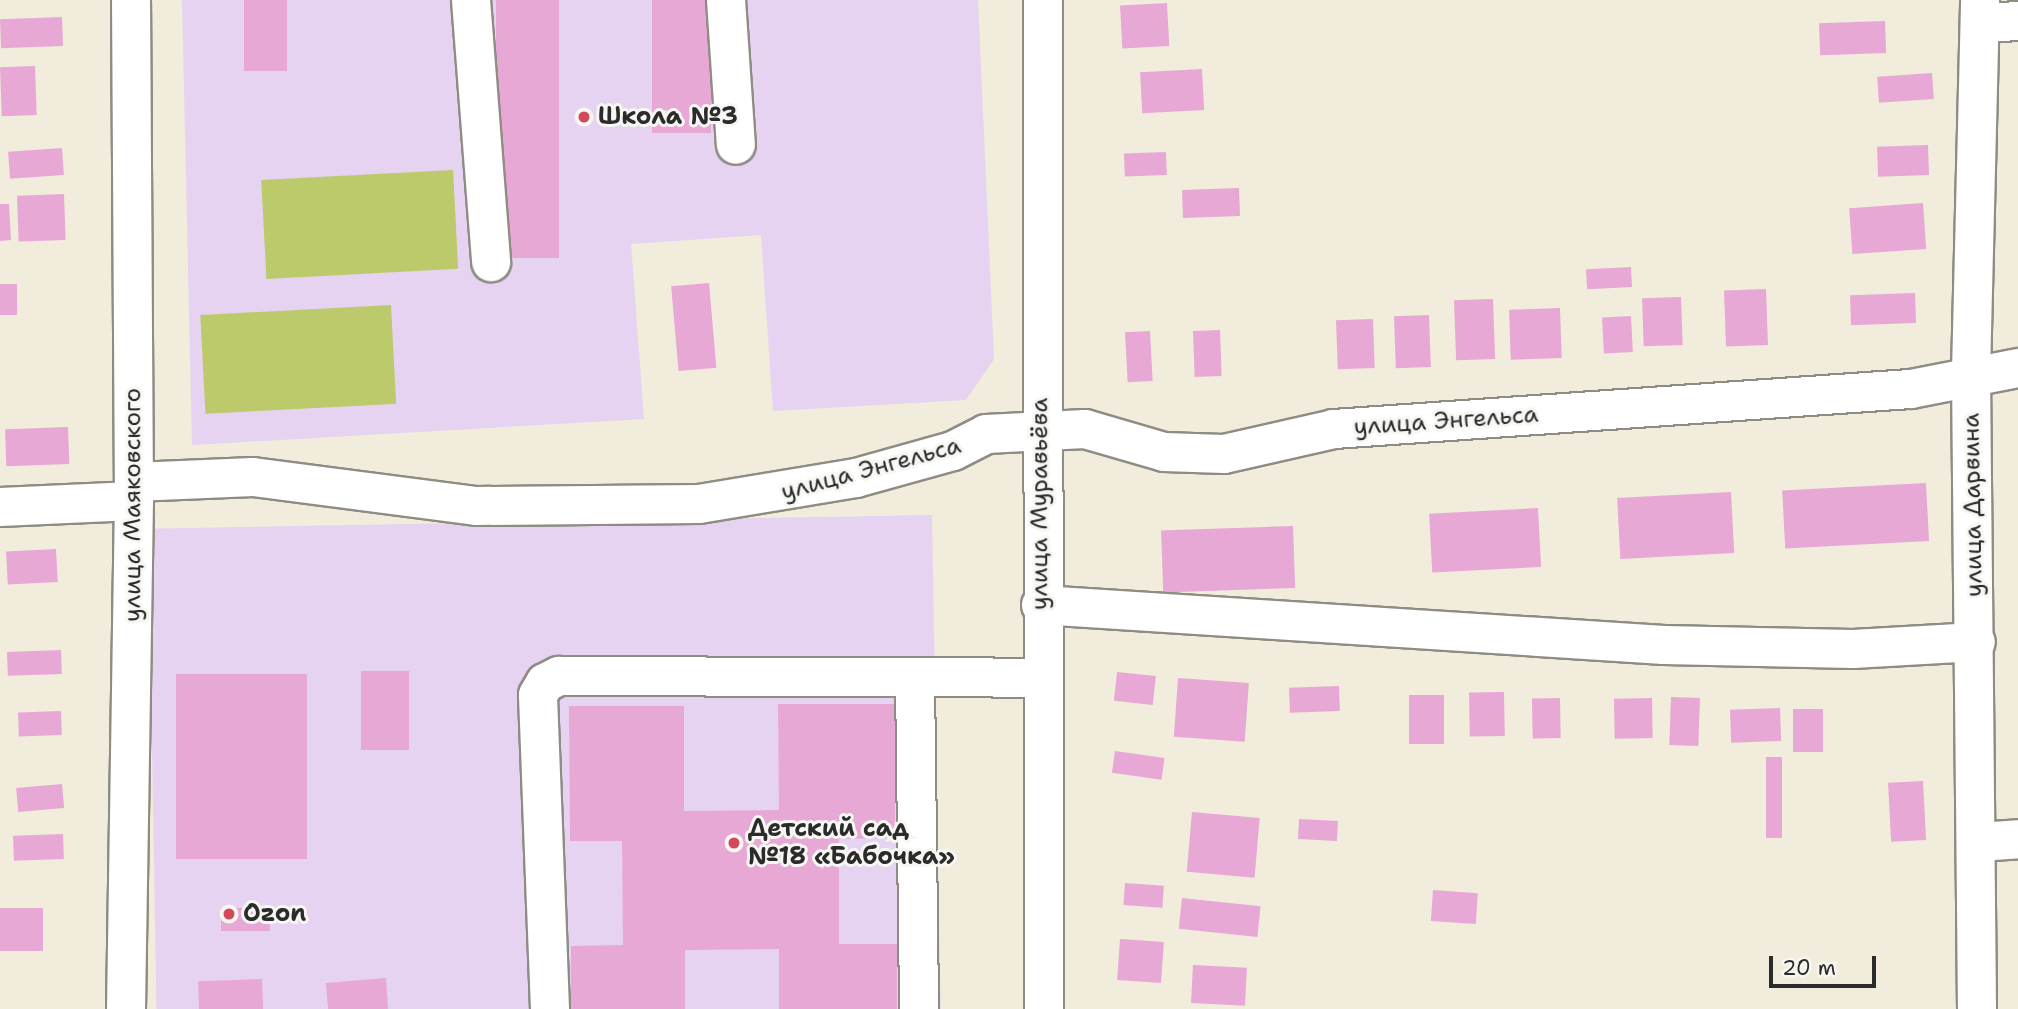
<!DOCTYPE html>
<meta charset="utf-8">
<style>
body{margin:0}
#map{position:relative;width:2018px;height:1009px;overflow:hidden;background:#f1ecdb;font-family:"Shantell Sans",sans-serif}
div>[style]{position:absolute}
.built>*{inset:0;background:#e5d3f1;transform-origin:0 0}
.green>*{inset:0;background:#bcca6c;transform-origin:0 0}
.building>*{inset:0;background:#e8a8d6;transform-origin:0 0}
.roads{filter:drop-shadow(2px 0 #8e8c83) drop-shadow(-2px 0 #8e8c83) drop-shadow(0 2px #8e8c83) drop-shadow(0 -2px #8e8c83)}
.minor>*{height:38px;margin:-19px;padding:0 19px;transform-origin:19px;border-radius:19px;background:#fff}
.dots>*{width:19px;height:19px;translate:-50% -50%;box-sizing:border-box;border:4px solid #f6f6f2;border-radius:50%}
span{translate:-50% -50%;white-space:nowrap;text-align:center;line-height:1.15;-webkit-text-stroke:6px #f6f6f2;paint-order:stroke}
.poi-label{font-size:24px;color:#2b2b2b;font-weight:700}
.left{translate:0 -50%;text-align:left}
.street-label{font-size:24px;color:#2b2b2b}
.scale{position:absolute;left:1769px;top:956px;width:107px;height:32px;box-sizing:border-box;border:4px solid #2b2b2b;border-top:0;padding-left:9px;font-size:21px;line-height:24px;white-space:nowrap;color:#2b2b2b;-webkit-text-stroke:5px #f6f6f2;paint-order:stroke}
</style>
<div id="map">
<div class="built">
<div style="clip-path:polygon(182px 0,978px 0,994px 359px,966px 400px,773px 411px,761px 235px,631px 244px,644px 419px,192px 445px)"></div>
<div style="left:932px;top:515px;width:494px;height:784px;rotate:89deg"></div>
</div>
<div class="green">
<div style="left:453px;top:170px;width:99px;height:192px;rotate:87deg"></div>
<div style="left:391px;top:305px;width:99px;height:191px;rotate:87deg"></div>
</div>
<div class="building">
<div style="left:244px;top:0;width:43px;height:71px"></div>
<div style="left:496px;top:0;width:63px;height:258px"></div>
<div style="left:652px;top:0;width:59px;height:133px"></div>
<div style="left:1167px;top:3px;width:43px;height:47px;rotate:87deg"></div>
<div style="left:62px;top:17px;width:29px;height:62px;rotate:88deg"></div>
<div style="left:1885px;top:21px;width:32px;height:66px;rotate:88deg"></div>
<div style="left:35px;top:66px;width:49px;height:35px;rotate:88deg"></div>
<div style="left:1202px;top:69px;width:41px;height:62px;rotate:87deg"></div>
<div style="left:1932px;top:73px;width:26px;height:55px;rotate:86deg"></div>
<div style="left:1928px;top:145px;width:30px;height:51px;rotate:88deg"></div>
<div style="left:62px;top:148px;width:27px;height:54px;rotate:86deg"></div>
<div style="left:1166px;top:152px;width:23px;height:42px;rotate:88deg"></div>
<div style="left:1239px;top:188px;width:28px;height:57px;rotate:88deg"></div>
<div style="left:64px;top:194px;width:46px;height:47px;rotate:88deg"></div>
<div style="left:1923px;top:203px;width:46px;height:74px;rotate:86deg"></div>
<div style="clip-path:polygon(0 204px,9px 204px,11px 240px,0 241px)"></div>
<div style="left:1631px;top:267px;width:20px;height:45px;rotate:87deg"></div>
<div style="left:709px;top:283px;width:85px;height:38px;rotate:85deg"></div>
<div style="left:0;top:284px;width:17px;height:31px"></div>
<div style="left:1766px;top:289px;width:56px;height:42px;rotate:88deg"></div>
<div style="left:1915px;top:293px;width:30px;height:65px;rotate:88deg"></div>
<div style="left:1681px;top:297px;width:48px;height:39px;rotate:88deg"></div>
<div style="left:1493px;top:299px;width:60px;height:39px;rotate:88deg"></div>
<div style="left:1560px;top:308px;width:50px;height:51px;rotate:88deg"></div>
<div style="left:1429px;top:315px;width:52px;height:35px;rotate:88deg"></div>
<div style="left:1631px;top:316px;width:36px;height:29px;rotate:87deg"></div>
<div style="left:1373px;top:319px;width:49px;height:37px;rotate:88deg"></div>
<div style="left:1220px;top:330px;width:46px;height:27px;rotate:88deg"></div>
<div style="left:1150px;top:331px;width:50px;height:25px;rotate:87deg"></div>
<div style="left:68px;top:427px;width:37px;height:63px;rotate:88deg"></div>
<div style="left:1926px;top:483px;width:58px;height:144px;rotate:87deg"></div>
<div style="left:1731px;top:492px;width:61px;height:114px;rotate:87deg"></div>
<div style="left:1538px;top:508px;width:59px;height:109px;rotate:87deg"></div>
<div style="left:1293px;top:526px;width:62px;height:132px;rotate:88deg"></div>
<div style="left:56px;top:549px;width:33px;height:50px;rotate:87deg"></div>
<div style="left:61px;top:650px;width:24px;height:54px;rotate:88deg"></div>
<div style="left:361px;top:671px;width:48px;height:79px"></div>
<div style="left:1117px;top:672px;width:39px;height:29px;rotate:6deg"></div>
<div style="left:307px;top:674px;width:185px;height:131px;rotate:90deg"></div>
<div style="left:1178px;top:678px;width:71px;height:59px;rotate:4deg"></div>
<div style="left:1339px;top:686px;width:25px;height:50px;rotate:88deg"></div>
<div style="left:1504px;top:692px;width:44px;height:35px;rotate:89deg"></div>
<div style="left:1409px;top:695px;width:35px;height:49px"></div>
<div style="left:1671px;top:697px;width:29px;height:48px;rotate:2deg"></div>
<div style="left:1560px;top:698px;width:40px;height:28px;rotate:89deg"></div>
<div style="left:1652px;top:698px;width:40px;height:38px;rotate:89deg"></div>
<div style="clip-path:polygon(778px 704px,895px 704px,895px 838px,839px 839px,839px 944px,897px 944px,897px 1009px,779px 1009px,779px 949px,685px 950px,685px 1009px,571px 1009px,571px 946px,623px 945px,622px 841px,570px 841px,569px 706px,684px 706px,684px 811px,779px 810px)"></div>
<div style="left:1780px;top:708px;width:33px;height:50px;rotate:88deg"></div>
<div style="left:1793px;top:709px;width:30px;height:43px"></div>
<div style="left:61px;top:711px;width:24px;height:43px;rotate:88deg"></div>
<div style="left:1115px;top:751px;width:50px;height:22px;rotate:8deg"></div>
<div style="left:1766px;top:757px;width:16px;height:81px"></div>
<div style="left:1923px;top:781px;width:59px;height:35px;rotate:87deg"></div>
<div style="left:62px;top:784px;width:24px;height:46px;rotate:85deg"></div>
<div style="left:1192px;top:812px;width:68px;height:60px;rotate:5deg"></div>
<div style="left:1299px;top:819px;width:39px;height:20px;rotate:3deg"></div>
<div style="left:63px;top:834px;width:25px;height:50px;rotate:88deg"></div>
<div style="left:1125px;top:883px;width:39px;height:22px;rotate:4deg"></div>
<div style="left:1433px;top:890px;width:45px;height:31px;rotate:4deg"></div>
<div style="left:1182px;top:898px;width:79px;height:31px;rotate:6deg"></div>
<div style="left:43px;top:908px;width:43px;height:43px;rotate:90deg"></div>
<div style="left:221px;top:908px;width:49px;height:23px"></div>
<div style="left:1120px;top:939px;width:44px;height:41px;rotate:4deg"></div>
<div style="left:1193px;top:965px;width:54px;height:38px;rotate:3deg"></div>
<div style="clip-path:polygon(386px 978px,388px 1009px,328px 1009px,326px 983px)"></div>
<div style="left:262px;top:979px;width:30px;height:64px;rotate:88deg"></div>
</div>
<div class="roads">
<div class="minor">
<div style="left:471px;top:0;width:263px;rotate:85.6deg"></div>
<div style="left:726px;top:0;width:145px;rotate:86.1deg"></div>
<div style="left:1043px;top:0;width:1009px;rotate:89.94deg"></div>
<div style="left:1981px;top:23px;width:37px;rotate:-3deg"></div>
<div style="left:134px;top:482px;width:119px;rotate:-2.4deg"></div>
<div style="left:253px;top:477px;width:225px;rotate:7.4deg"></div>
<div style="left:476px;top:506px;width:223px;rotate:-0.5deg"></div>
<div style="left:699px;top:504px;width:159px;rotate:-9.4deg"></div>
<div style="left:856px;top:478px;width:101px;rotate:-15.6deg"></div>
<div style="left:953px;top:451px;width:37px;rotate:-27deg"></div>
<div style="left:986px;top:434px;width:99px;rotate:-2.9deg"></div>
<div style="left:1085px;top:429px;width:82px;rotate:16.2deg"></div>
<div style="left:1164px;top:452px;width:60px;rotate:1.9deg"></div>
<div style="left:1224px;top:454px;width:113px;rotate:-12.8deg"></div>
<div style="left:1334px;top:429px;width:578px;rotate:-3.97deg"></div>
<div style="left:1911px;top:389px;width:109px;rotate:-11.1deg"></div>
<div style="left:0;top:507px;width:134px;rotate:-2.6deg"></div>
<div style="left:1041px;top:605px;width:624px;rotate:3.67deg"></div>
<div style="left:1664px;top:645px;width:189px;rotate:1.2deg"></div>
<div style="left:1853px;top:649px;width:123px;rotate:-3.3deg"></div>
<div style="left:915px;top:677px;width:332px;rotate:89.3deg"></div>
<div style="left:1979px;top:842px;width:39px;rotate:-4deg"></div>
<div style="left:126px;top:1009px;width:508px;rotate:-89.1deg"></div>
<div style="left:134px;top:501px;width:501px;rotate:-90.34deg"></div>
<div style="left:550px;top:1009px;width:314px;rotate:-92.2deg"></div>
<div style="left:538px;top:695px;width:14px;rotate:-60deg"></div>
<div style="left:545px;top:683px;width:16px;rotate:-27deg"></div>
<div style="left:559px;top:676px;width:482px;rotate:0.2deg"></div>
<div style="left:1977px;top:1009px;width:636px;rotate:-90.54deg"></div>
<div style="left:1971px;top:373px;width:373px;rotate:-88.6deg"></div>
</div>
</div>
<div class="dots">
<div style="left:584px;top:117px;background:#d1495b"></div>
<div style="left:734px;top:843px;background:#d1495b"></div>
<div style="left:229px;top:914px;background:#d1495b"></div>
</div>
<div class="poi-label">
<span class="left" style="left:598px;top:117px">Школа №3</span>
<span class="left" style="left:748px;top:843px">Детский сад<br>№18 «Бабочка»</span>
<span class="left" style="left:243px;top:914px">Ozon</span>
</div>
<div class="street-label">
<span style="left:1446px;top:421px;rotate:-4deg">улица Энгельса</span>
<span style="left:871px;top:469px;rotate:-15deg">улица Энгельса</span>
<span style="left:1040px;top:504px;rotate:-90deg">улица Муравьёва</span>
<span style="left:133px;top:505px;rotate:-90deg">улица Маяковского</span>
<span style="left:1973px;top:505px;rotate:-91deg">улица Дарвина</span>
</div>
<div class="scale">20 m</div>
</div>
